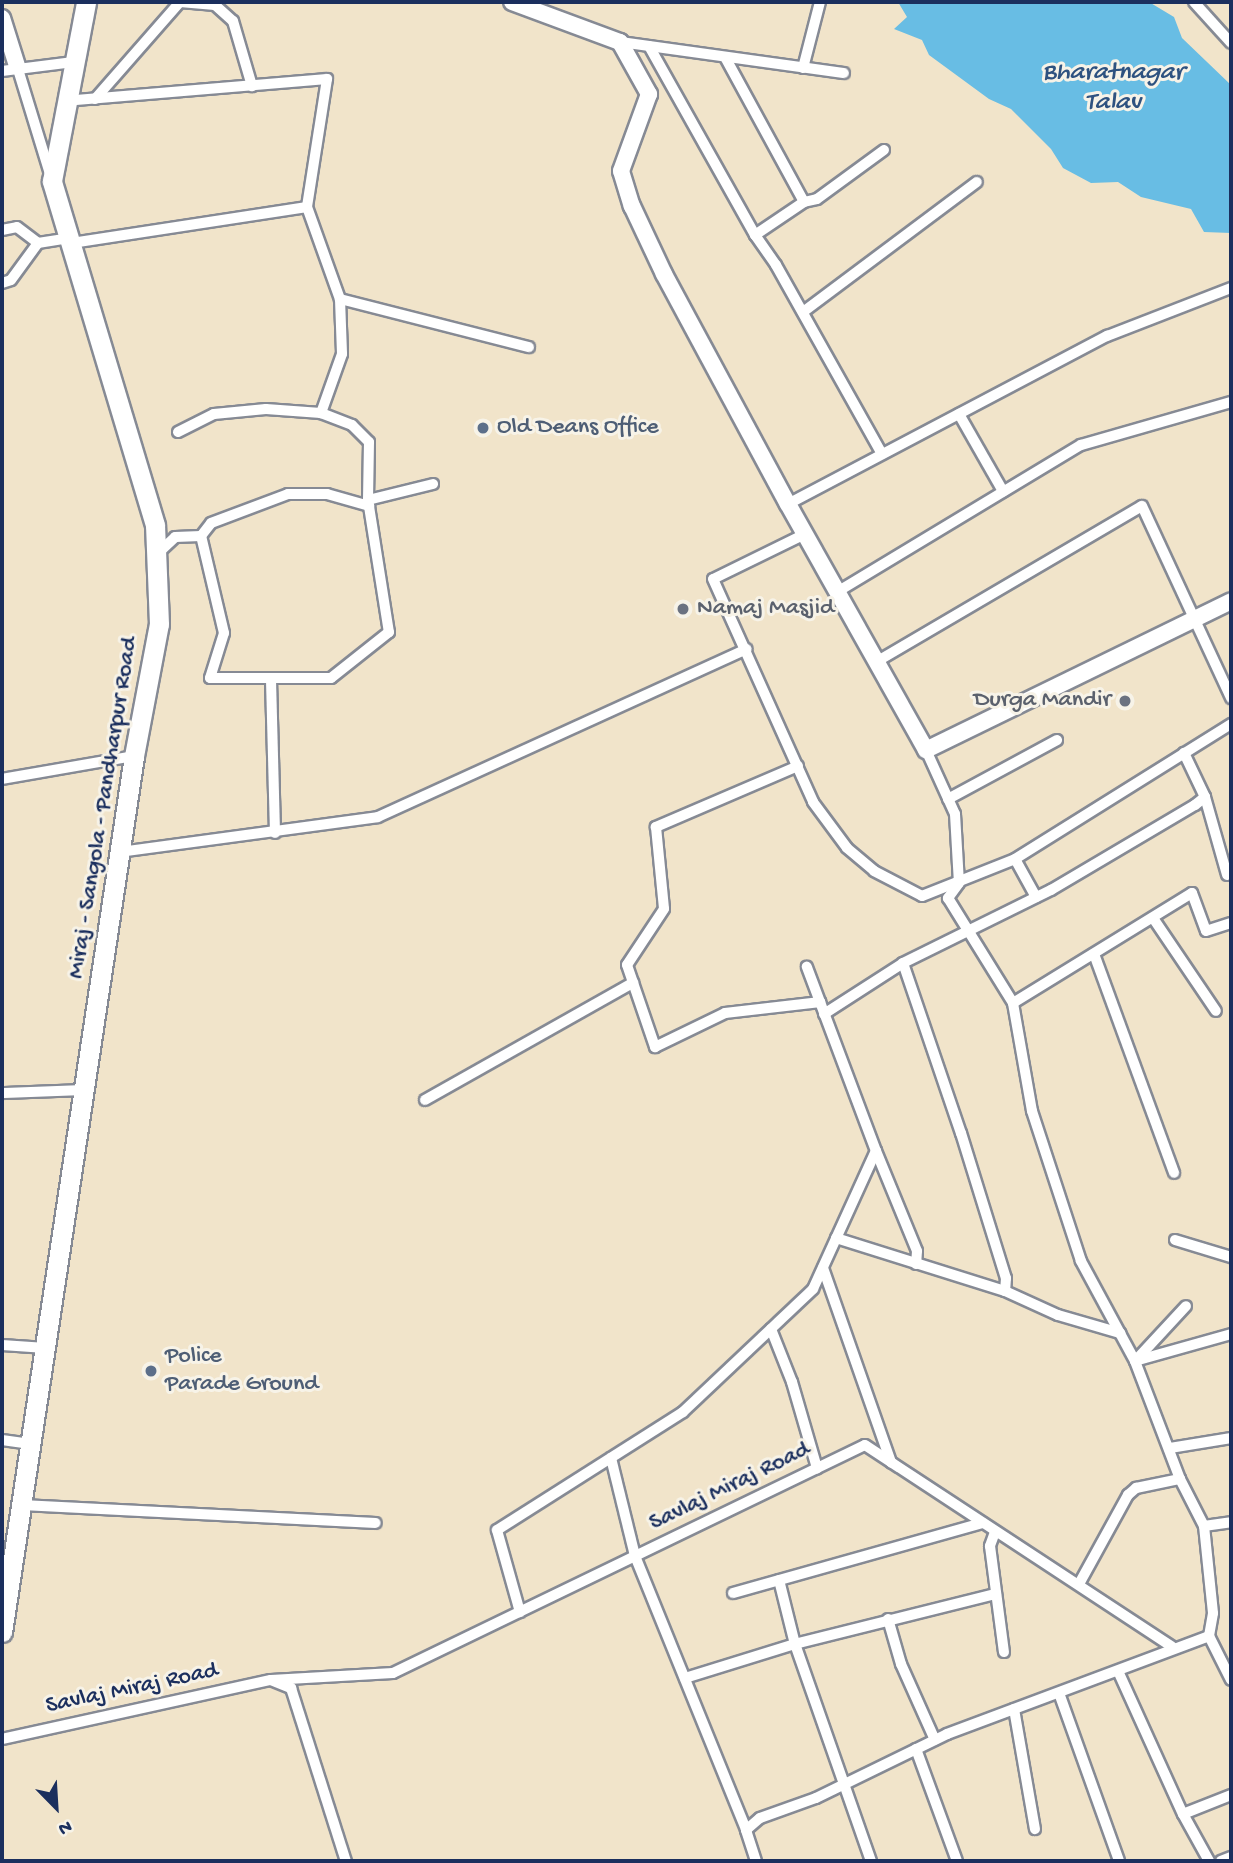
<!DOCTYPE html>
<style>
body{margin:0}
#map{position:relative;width:1233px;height:1863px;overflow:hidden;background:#f1e4ca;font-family:"Gochi Hand",sans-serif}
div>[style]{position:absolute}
.water>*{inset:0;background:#68bde4}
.roads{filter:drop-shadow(2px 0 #868a94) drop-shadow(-2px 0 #868a94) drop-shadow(0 2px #868a94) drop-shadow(0 -2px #868a94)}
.street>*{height:10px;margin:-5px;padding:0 5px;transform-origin:5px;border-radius:5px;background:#fff}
.secondary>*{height:16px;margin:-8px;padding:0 8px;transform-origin:8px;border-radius:8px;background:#fff}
.highway>*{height:19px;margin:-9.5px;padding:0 9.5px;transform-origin:9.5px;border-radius:9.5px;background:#fff}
.dots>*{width:19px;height:19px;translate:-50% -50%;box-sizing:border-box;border:4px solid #f7f3e8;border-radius:50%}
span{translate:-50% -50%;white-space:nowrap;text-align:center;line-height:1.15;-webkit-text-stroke:6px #f7f3e8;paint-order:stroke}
.service-label{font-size:24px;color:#4e5e75}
.left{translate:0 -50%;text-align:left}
.worship-label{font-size:24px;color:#5b616d}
.right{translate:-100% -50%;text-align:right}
.street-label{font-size:24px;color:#1b2f5e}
.water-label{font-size:26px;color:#2e5280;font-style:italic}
.frame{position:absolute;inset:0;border:4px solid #1b2f5e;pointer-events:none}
.north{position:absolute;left:21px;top:1772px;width:70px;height:70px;-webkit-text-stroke:5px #f7f3e8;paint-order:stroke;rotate:156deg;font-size:19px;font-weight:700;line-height:28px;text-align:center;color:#1b2f5e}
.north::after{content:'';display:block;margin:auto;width:24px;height:32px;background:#1b2f5e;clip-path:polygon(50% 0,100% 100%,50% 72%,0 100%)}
</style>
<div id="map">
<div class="water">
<div style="clip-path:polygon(898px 2px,1149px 2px,1174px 17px,1182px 38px,1231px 85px,1231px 233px,1204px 232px,1191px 209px,1141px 197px,1118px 182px,1091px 183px,1063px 168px,1051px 149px,1011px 109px,989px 99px,929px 55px,922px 40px,894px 29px,907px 17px)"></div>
</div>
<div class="roads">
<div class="street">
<div style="left:1194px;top:2px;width:55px;rotate:47.9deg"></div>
<div style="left:620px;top:42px;width:226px;rotate:7.9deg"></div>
<div style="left:649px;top:46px;width:217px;rotate:60.7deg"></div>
<div style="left:725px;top:57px;width:165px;rotate:61.4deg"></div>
<div style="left:17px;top:66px;width:113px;rotate:73deg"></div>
<div style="left:803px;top:68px;width:68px;rotate:-75.6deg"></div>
<div style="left:2px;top:71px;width:72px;rotate:-7.2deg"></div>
<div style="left:95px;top:99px;width:129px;rotate:-48.8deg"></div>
<div style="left:180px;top:2px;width:35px;rotate:5deg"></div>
<div style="left:215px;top:5px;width:24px;rotate:42deg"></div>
<div style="left:233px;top:21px;width:68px;rotate:73.7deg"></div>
<div style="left:64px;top:101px;width:264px;rotate:-4.8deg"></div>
<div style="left:327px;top:79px;width:130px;rotate:98.9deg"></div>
<div style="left:307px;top:207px;width:238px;rotate:171.3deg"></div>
<div style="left:307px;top:207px;width:98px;rotate:70.3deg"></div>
<div style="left:340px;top:299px;width:55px;rotate:87.9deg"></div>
<div style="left:342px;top:354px;width:63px;rotate:109.6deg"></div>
<div style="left:2px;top:230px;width:15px;rotate:-11deg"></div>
<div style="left:17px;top:227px;width:26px;rotate:37deg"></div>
<div style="left:38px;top:243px;width:33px;rotate:-9deg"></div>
<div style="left:2px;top:283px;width:9px;rotate:-18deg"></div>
<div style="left:11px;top:280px;width:46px;rotate:-53.9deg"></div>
<div style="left:340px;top:299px;width:195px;rotate:14.3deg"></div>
<div style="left:803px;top:312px;width:217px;rotate:-36.8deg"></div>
<div style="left:959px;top:414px;width:89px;rotate:60.3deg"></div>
<div style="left:178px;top:432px;width:40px;rotate:-26.6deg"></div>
<div style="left:214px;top:414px;width:52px;rotate:-5.5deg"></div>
<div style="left:266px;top:409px;width:55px;rotate:4.2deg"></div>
<div style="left:321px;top:413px;width:33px;rotate:21deg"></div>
<div style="left:352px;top:425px;width:24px;rotate:45deg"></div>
<div style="left:369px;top:442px;width:58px;rotate:91deg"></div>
<div style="left:368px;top:500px;width:134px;rotate:81deg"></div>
<div style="left:389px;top:632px;width:74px;rotate:141.6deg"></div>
<div style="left:331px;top:678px;width:121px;rotate:180deg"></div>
<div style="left:210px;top:678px;width:47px;rotate:-72.7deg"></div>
<div style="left:224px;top:633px;width:100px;rotate:-103.3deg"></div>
<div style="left:882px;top:454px;width:217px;rotate:-119.3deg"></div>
<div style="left:776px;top:265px;width:37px;rotate:-125deg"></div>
<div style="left:755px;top:235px;width:59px;rotate:-34deg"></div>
<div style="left:804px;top:202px;width:13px;rotate:-13deg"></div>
<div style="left:817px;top:199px;width:83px;rotate:-36.2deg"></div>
<div style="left:368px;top:500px;width:67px;rotate:-13.8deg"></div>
<div style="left:788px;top:504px;width:361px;rotate:-27.8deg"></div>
<div style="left:1107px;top:336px;width:133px;rotate:-21.2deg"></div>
<div style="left:805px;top:534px;width:102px;rotate:153.9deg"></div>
<div style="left:713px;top:579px;width:244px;rotate:65.8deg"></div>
<div style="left:813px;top:802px;width:57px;rotate:53.5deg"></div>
<div style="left:847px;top:848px;width:35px;rotate:40deg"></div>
<div style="left:874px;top:871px;width:54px;rotate:27.5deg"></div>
<div style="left:922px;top:896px;width:100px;rotate:-21.7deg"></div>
<div style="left:156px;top:555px;width:26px;rotate:-43deg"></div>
<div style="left:175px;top:537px;width:26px;rotate:-2deg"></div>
<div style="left:201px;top:536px;width:16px;rotate:-52deg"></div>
<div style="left:211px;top:523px;width:82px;rotate:-20.6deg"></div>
<div style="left:288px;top:494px;width:39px"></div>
<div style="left:327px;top:494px;width:44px;rotate:15.9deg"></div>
<div style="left:837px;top:592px;width:285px;rotate:-31.1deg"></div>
<div style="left:1081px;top:445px;width:156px;rotate:-16deg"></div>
<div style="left:876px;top:662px;width:308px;rotate:-30.4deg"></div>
<div style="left:1142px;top:506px;width:212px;rotate:65.1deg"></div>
<div style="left:271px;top:680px;width:153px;rotate:88.5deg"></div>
<div style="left:926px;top:750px;width:70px;rotate:65.6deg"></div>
<div style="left:955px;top:814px;width:69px;rotate:86.7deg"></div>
<div style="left:959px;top:883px;width:19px;rotate:126deg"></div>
<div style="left:948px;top:898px;width:123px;rotate:58.2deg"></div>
<div style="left:1013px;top:1003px;width:210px;rotate:-31.6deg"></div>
<div style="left:1192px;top:893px;width:40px;rotate:69.8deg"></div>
<div style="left:1206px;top:931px;width:26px;rotate:-18deg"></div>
<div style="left:798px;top:766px;width:155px;rotate:156.8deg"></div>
<div style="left:656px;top:827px;width:82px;rotate:84.4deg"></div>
<div style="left:664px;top:909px;width:67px;rotate:123.5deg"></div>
<div style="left:627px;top:965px;width:87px;rotate:71.1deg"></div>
<div style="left:655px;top:1047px;width:78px;rotate:-25.9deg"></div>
<div style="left:725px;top:1013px;width:96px;rotate:-6.6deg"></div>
<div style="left:2px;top:779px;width:134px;rotate:-9.9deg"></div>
<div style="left:1205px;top:797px;width:81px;rotate:74.2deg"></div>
<div style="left:948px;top:799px;width:124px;rotate:-28.4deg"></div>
<div style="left:120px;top:852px;width:260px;rotate:-7.7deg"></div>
<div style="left:378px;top:817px;width:405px;rotate:-24.5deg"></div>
<div style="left:1036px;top:897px;width:43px;rotate:-118.9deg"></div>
<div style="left:1015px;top:859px;width:255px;rotate:-32deg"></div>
<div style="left:1153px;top:918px;width:112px;rotate:55.9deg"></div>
<div style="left:1094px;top:954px;width:233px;rotate:69.9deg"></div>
<div style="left:903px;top:963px;width:180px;rotate:71.2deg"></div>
<div style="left:961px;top:1133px;width:152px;rotate:72.8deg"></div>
<div style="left:1006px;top:1278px;width:13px;rotate:94deg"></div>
<div style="left:824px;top:1014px;width:94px;rotate:-32.8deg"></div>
<div style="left:903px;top:963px;width:165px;rotate:-26.3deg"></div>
<div style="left:1051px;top:890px;width:167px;rotate:-30.6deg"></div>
<div style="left:1195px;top:805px;width:13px;rotate:-39deg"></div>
<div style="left:1205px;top:797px;width:49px;rotate:-115.5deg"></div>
<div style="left:2px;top:1093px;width:83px;rotate:-2.1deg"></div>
<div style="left:425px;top:1100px;width:239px;rotate:-29.4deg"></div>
<div style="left:876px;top:1151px;width:108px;rotate:67.7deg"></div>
<div style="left:917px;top:1251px;width:13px;rotate:94deg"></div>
<div style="left:836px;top:1238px;width:177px;rotate:17.4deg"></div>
<div style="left:1005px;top:1291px;width:58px;rotate:24.4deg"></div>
<div style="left:1058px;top:1315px;width:65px;rotate:16.2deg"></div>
<div style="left:1175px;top:1240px;width:59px;rotate:16.9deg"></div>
<div style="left:823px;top:1268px;width:206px;rotate:70.7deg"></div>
<div style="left:771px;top:1329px;width:57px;rotate:68.4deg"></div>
<div style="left:792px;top:1382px;width:90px;rotate:73.8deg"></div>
<div style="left:2px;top:1345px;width:44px;rotate:3.9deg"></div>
<div style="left:1137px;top:1359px;width:72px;rotate:-47.2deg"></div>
<div style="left:1135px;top:1361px;width:100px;rotate:-15.7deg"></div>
<div style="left:2px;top:1440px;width:29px;rotate:8deg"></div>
<div style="left:1170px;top:1448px;width:62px;rotate:-9.3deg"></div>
<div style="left:611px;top:1458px;width:101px;rotate:76.2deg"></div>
<div style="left:635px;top:1556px;width:296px;rotate:67.9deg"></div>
<div style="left:22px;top:1505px;width:354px;rotate:2.9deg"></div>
<div style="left:1204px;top:1526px;width:27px;rotate:-8deg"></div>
<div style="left:995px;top:1532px;width:15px;rotate:110deg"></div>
<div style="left:990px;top:1546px;width:107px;rotate:82.5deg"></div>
<div style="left:779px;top:1580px;width:66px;rotate:76deg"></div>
<div style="left:795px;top:1644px;width:230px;rotate:70.7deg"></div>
<div style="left:1079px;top:1584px;width:102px;rotate:-61.2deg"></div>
<div style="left:1128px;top:1495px;width:11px;rotate:-41deg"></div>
<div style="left:1136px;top:1488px;width:45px;rotate:-11.6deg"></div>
<div style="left:733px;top:1593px;width:259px;rotate:-15.7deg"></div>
<div style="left:520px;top:1612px;width:85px;rotate:-105.7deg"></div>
<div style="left:497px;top:1530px;width:220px;rotate:-32.4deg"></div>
<div style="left:683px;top:1412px;width:179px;rotate:-43.4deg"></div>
<div style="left:813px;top:1289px;width:152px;rotate:-65.5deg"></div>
<div style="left:876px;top:1151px;width:197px;rotate:-110.6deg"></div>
<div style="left:888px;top:1619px;width:47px;rotate:73.9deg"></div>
<div style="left:901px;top:1664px;width:83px;rotate:65.9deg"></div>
<div style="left:1209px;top:1636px;width:49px;rotate:63.4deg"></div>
<div style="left:1118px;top:1671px;width:157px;rotate:65.6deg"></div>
<div style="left:1183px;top:1814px;width:52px;rotate:-21.6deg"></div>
<div style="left:685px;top:1678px;width:115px;rotate:-17.2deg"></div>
<div style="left:795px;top:1644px;width:207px;rotate:-14deg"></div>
<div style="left:271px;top:1680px;width:122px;rotate:-3.3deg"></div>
<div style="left:393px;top:1673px;width:524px;rotate:-25.78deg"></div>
<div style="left:865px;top:1445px;width:367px;rotate:33.3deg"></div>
<div style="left:1059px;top:1693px;width:178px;rotate:70.3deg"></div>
<div style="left:1014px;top:1709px;width:122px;rotate:80.1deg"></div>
<div style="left:2px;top:1739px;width:275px;rotate:-12.4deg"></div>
<div style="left:271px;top:1680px;width:22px;rotate:22deg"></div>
<div style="left:291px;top:1688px;width:182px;rotate:72.4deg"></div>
<div style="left:916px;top:1749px;width:119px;rotate:69.9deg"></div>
<div style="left:1183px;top:1814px;width:54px;rotate:61deg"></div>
<div style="left:756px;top:1861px;width:33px;rotate:-108deg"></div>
<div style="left:746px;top:1830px;width:18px;rotate:-41deg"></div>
<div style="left:760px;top:1818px;width:59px;rotate:-19.7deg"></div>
<div style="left:816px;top:1798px;width:146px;rotate:-26deg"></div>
<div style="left:947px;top:1734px;width:280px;rotate:-20.5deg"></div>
<div style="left:1209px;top:1636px;width:23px;rotate:-80deg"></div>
<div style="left:1213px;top:1613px;width:87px;rotate:-95.9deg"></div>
<div style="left:1204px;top:1526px;width:53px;rotate:-117.1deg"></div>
<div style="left:1180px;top:1479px;width:126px;rotate:-110.9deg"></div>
<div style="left:1135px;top:1361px;width:114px;rotate:-118.4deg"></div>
<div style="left:1081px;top:1261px;width:158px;rotate:-108.1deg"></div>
<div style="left:1032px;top:1111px;width:110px;rotate:-100deg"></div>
<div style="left:1221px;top:1861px;width:11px;rotate:-22deg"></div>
</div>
<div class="secondary">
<div style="left:512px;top:2px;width:115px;rotate:20.3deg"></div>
<div style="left:620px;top:42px;width:60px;rotate:60.9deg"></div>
<div style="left:649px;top:94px;width:82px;rotate:110deg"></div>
<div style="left:621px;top:171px;width:37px;rotate:73deg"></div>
<div style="left:632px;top:206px;width:75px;rotate:64.8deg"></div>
<div style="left:664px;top:274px;width:261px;rotate:61.7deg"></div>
<div style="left:788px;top:504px;width:282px;rotate:60.7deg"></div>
<div style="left:926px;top:750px;width:339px;rotate:-26deg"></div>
<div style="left:2px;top:18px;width:50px;rotate:72.6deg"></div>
</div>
<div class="highway">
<div style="left:2px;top:1632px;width:886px;rotate:-81.43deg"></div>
<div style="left:134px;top:756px;width:134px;rotate:-79.3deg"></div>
<div style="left:159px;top:624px;width:99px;rotate:-92.3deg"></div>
<div style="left:155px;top:525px;width:359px;rotate:-106.7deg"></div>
<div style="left:52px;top:181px;width:182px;rotate:-79.2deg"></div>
</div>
</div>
<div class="dots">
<div style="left:483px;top:428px;background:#5c6f8a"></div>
<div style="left:683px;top:609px;background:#6b7280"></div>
<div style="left:1125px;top:701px;background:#6b7280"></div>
<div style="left:151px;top:1371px;background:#5c6f8a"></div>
</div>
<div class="service-label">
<span class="left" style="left:497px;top:428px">Old Deans Office</span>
<span class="left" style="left:165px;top:1371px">Police<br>Parade Ground</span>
</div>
<div class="worship-label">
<span class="left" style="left:697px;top:609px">Namaj Masjid</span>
<span class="right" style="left:1111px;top:701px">Durga Mandir</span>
</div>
<div class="street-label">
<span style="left:104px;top:808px;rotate:-81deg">Miraj - Sangola - Pandharpur Road</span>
<span style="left:730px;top:1487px;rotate:-26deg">Savlaj Miraj Road</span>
<span style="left:132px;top:1689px;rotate:-12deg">Savlaj Miraj Road</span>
</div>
<div class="water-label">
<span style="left:1113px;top:89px">Bharatnagar<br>Talav</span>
</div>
<div class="frame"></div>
<div class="north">N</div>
</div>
